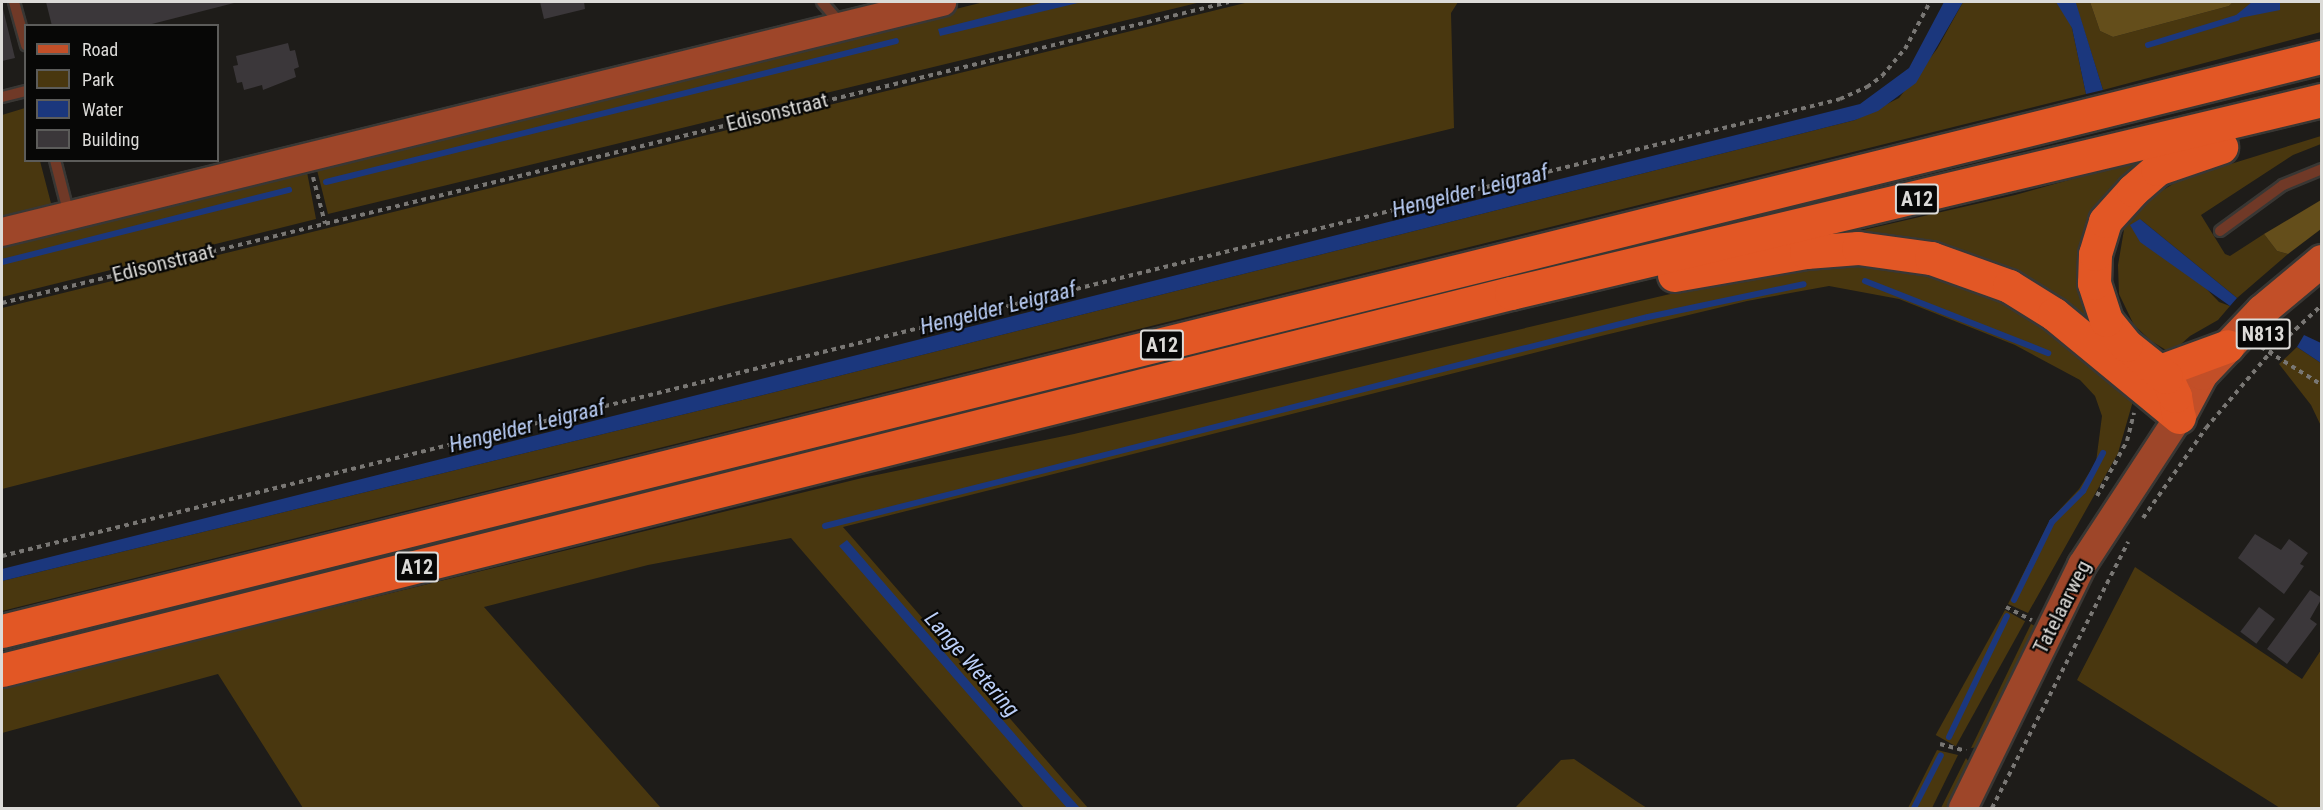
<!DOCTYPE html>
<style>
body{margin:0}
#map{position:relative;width:2323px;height:810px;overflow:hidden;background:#1e1c19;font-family:"Roboto Condensed",sans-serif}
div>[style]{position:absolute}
.green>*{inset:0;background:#49370f;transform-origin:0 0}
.forest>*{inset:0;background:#644e1b}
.water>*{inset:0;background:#1b377d}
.stream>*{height:6px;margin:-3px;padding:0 3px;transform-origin:3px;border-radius:3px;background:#1b377d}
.building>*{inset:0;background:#3b373a;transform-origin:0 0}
.path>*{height:4px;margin-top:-2px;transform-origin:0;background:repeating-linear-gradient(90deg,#797774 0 4.5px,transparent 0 9px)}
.roads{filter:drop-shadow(2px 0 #393734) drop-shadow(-2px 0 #393734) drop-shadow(0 2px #393734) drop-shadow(0 -2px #393734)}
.lane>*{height:10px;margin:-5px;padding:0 5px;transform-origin:5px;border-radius:5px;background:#703927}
.secondary>*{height:28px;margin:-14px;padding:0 14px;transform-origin:14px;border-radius:14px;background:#9e4629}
.primary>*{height:32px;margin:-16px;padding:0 16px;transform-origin:16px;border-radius:16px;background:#c24f28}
.highway>*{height:33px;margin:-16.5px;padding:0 16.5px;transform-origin:16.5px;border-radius:16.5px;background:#e25725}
span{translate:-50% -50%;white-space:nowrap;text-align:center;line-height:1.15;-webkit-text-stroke:4.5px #070706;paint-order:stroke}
.shield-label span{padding:2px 4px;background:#070706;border:2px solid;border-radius:4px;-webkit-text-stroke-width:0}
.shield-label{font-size:20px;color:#dcdbd8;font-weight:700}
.street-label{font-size:21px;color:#dcdbd8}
.water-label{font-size:22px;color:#bbcff8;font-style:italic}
.frame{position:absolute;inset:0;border:3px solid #dcdbd8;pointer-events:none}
.legend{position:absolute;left:24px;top:24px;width:195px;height:138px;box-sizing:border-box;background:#070706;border:2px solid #5c5c5a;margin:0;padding:8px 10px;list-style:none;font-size:18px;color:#dcdbd8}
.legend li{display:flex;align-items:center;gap:12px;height:30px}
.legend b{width:30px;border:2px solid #5c5c5a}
</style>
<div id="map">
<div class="green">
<div style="clip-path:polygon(984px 2px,1201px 2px,328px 214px,317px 170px,320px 166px)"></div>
<div style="clip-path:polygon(1249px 2px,1458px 2px,1451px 13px,1454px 128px,725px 305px,2px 489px,2px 308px)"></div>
<div style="clip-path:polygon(1963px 2px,2056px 2px,2067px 14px,2072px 28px,2086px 94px,2px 611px,2px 581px,779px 391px,1855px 120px,1899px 98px,1937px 49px)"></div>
<div style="clip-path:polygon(2075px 2px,2090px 2px,2100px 31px,2113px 37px,2229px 6px,2233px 2px,2321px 2px,2321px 32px,2103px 90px)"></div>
<div style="clip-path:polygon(25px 108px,26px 160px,40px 161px,52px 207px,2px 220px,2px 115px)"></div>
<div style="clip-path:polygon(2321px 136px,2321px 144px,2293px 155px,2201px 215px,2225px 254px,2230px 256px,2264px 234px,2277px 251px,2288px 254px,2237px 298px,2140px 219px,2219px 302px,2230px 306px,2218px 320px,2190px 336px,2171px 353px,2151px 341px,2134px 325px,2119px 294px,2118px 265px,2125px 224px,2152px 197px,2179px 180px)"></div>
<div style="clip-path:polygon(2162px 154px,2101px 215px,2105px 333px,2061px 309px,1820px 240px,2015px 195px)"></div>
<div style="clip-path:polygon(302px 171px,307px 172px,316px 219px,2px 297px,2px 246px)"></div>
<div style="clip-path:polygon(1835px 263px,1900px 266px,1970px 287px,2001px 301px,2053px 330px,2133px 401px,2118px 453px,2028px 613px,2008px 604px,2050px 520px,2079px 489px,2096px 462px,2102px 416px,2095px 396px,2080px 380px,2015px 345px,1899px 299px,1829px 286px,1747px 301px,1601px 336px,843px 527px,1088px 808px,1024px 808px,791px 538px,648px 565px,484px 607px,661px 808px,303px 808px,218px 674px,2px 733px,2px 688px,862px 478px,1074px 434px,1730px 280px)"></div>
<div style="clip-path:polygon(2297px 347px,2321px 363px,2321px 426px,2311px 405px,2279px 364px)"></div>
<div style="clip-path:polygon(2135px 567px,2302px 679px,2321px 650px,2321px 808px,2280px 808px,2077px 680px)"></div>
<div style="left:2005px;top:610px;width:23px;height:143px;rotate:29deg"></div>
<div style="clip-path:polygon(2031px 624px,2035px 626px,1980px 747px,1971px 748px)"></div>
<div style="clip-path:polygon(1937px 750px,1958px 755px,1932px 808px,1908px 808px)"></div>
<div style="clip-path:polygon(1966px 758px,1972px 766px,1951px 808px,1941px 808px)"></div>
<div style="clip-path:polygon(1574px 759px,1636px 801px,1647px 808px,1515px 808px,1561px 760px)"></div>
</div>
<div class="forest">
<div style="clip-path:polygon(2090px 2px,2233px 2px,2229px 6px,2113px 37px,2100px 31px)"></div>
<div style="clip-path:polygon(2321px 200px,2321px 229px,2288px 254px,2277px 251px,2264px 234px)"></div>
</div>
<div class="water">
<div style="clip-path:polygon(1045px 2px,1082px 2px,940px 36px,938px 29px)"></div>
<div style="clip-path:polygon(1944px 2px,1963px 2px,1916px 83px,1878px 111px,1855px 120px,779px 391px,2px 581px,2px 569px,1860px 104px,1909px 68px)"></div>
<div style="clip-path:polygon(2056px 2px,2076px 3px,2103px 90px,2086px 94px,2072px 28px)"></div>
<div style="clip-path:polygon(2252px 2px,2280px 2px,2280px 10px,2230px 20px)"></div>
<div style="clip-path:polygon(2140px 219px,2237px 298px,2230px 306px,2140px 242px,2130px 225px)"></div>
<div style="clip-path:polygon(2304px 335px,2321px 343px,2321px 363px,2297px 347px)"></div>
<div style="clip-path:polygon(847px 540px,1051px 776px,1080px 808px,1067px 808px,839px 546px)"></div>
</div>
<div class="stream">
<div style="left:2148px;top:45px;width:93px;rotate:-16.9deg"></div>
<div style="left:326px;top:182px;width:587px;rotate:-13.89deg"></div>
<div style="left:2px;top:262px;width:296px;rotate:-14.1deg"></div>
<div style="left:1865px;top:281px;width:197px;rotate:21.5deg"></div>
<div style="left:825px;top:526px;width:849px;rotate:-14.25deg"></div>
<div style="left:1648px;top:317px;width:159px;rotate:-11.9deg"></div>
<div style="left:2014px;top:600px;width:87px;rotate:-64deg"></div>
<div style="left:2052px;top:522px;width:44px;rotate:-45deg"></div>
<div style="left:2083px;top:491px;width:43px;rotate:-62.2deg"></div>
<div style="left:1949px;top:737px;width:134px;rotate:-64.4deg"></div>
<div style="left:1914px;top:808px;width:59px;rotate:-63deg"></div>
</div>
<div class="building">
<div style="clip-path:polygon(46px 2px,238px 2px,144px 26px,52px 26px)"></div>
<div style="clip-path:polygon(540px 2px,584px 2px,585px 9px,544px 19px)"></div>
<div style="clip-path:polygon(2px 5px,15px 58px,2px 61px)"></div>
<div style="clip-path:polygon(288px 43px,290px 51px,295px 50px,299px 67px,294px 69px,296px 77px,263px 90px,262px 85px,244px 90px,242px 82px,237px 83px,233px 66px,238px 65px,236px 56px)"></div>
<div style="clip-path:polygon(2255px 534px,2281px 550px,2289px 539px,2308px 553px,2300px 564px,2304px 566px,2284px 594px,2238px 558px)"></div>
<div style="clip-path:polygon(2310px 590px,2322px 598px,2310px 619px,2317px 624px,2287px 664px,2267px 649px)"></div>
<div style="left:2259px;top:607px;width:20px;height:31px;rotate:37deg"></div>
</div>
<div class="path">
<div style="left:313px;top:177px;width:48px;rotate:75.4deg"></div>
<div style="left:2px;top:303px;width:1263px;rotate:-13.78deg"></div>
<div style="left:2261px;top:347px;width:72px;rotate:31.9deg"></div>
<div style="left:2097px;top:496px;width:63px;rotate:-61.4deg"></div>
<div style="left:2127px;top:441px;width:29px;rotate:-76deg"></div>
<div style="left:2143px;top:518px;width:110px;rotate:-55deg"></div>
<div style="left:2206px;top:428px;width:97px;rotate:-49.6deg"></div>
<div style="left:2269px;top:354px;width:72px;rotate:-42.8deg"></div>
<div style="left:2px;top:556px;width:1894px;rotate:-13.96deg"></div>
<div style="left:1840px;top:99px;width:30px;rotate:-24deg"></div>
<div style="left:1867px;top:87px;width:19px;rotate:-36deg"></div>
<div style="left:1882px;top:76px;width:35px;rotate:-50deg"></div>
<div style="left:1905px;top:49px;width:53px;rotate:-62deg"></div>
<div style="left:2006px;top:607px;width:29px;rotate:27deg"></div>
<div style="left:1940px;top:744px;width:27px;rotate:15deg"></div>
<div style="left:1992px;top:808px;width:299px;rotate:-62.9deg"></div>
</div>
<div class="roads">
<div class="lane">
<div style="left:14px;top:2px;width:45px;rotate:74.4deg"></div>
<div style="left:822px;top:2px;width:28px;rotate:49deg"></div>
<div style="left:2px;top:97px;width:25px;rotate:-14deg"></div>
<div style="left:55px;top:160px;width:57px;rotate:75.7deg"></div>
<div style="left:2220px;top:231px;width:78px;rotate:-36.1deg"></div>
<div style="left:2283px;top:185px;width:42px;rotate:-22.3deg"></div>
</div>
<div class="secondary">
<div style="left:2px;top:232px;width:968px;rotate:-13.75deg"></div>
<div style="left:1963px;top:808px;width:271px;rotate:-63.9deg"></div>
<div style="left:2082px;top:565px;width:177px;rotate:-56.8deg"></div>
</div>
<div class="primary">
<div style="left:2179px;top:417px;width:49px;rotate:-61.9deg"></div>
<div style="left:2202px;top:374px;width:87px;rotate:-46.4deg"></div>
<div style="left:2262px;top:311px;width:78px;rotate:-39.8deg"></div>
</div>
<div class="highway">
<div style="left:1674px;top:275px;width:134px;rotate:-9.9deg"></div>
<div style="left:1806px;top:252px;width:52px;rotate:-4.4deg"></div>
<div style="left:1858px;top:248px;width:74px;rotate:7.8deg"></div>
<div style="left:1931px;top:258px;width:83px;rotate:19.7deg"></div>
<div style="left:2009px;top:286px;width:53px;rotate:31.9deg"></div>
<div style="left:2054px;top:314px;width:162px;rotate:39.5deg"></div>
<div style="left:2160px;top:371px;width:72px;rotate:-20.2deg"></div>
<div style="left:2178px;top:415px;width:19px;rotate:-99deg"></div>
<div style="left:2175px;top:396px;width:21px;rotate:-115deg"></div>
<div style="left:2166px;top:377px;width:51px;rotate:-141.3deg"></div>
<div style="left:2126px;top:345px;width:32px;rotate:-129deg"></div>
<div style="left:2106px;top:320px;width:39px;rotate:-108deg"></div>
<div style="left:2094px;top:283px;width:29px;rotate:-88deg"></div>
<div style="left:2095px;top:254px;width:34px;rotate:-73deg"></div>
<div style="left:2105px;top:221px;width:42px;rotate:-47.9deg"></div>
<div style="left:2133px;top:190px;width:32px;rotate:-41deg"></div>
<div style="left:2157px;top:169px;width:68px;rotate:-19deg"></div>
<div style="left:2px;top:631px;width:2390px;rotate:-13.9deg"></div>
<div style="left:2px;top:670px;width:1555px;rotate:-14.03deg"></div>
<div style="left:1511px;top:293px;width:834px;rotate:-13.39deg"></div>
</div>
</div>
<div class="shield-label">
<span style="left:1917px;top:199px">A12</span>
<span style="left:2263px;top:334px">N813</span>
<span style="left:1162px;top:345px">A12</span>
<span style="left:417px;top:567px">A12</span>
</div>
<div class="street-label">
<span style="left:777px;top:112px;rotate:-14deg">Edisonstraat</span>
<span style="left:163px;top:263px;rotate:-14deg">Edisonstraat</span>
<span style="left:2062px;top:607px;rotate:-63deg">Tatelaarweg</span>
</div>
<div class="water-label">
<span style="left:1470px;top:191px;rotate:-14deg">Hengelder Leigraaf</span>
<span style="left:998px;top:308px;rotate:-14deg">Hengelder Leigraaf</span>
<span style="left:527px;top:426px;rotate:-14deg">Hengelder Leigraaf</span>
<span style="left:972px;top:664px;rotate:49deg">Lange Wetering</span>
</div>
<div class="frame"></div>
<ul class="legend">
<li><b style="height:8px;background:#c24f28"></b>Road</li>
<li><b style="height:16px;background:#49370f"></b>Park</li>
<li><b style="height:16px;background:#1b377d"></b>Water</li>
<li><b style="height:16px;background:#3b373a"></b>Building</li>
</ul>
</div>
